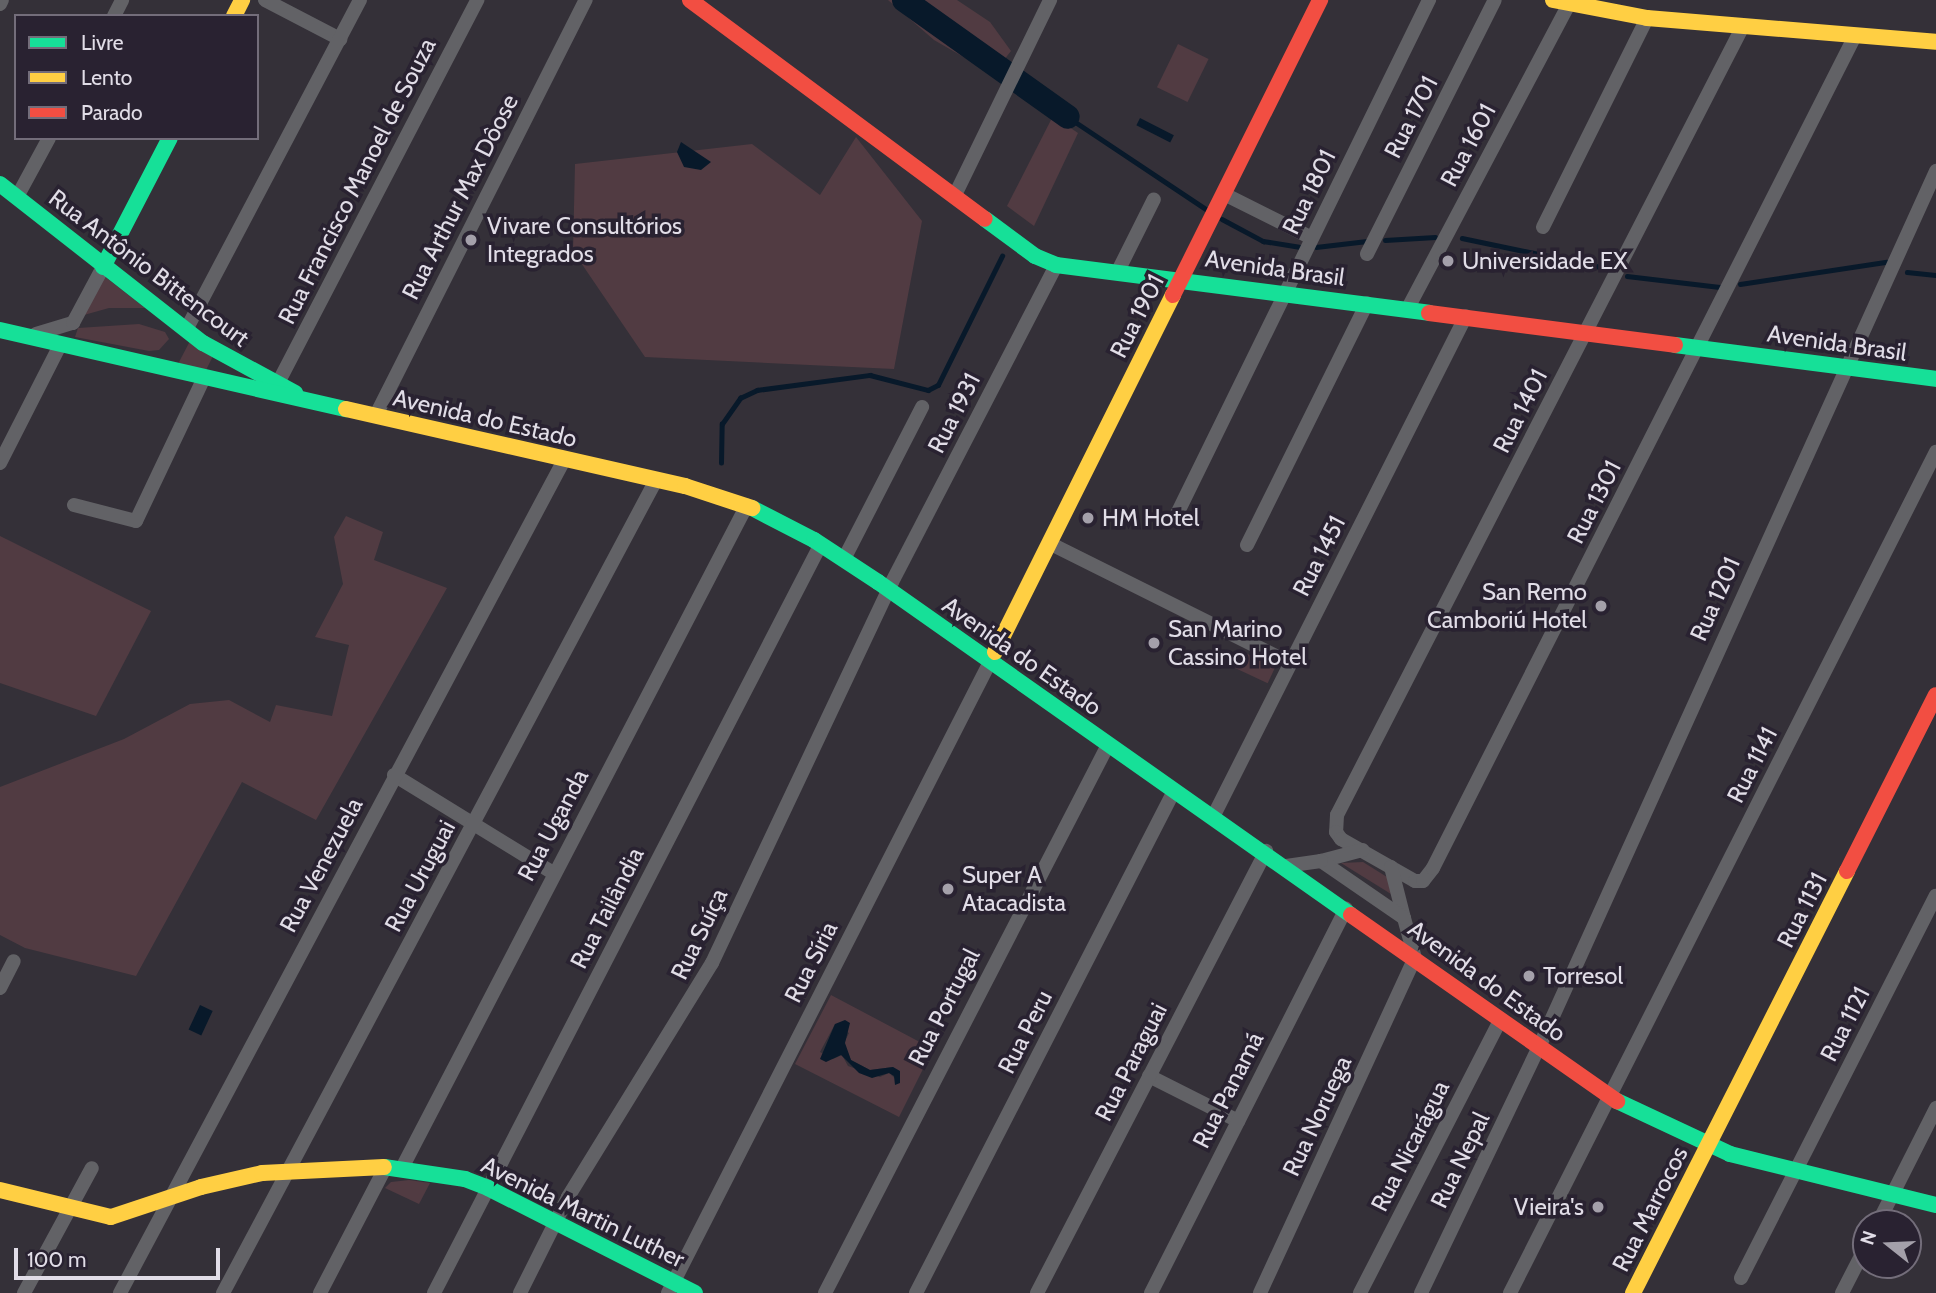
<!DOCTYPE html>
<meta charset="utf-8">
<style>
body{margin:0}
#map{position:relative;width:1936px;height:1293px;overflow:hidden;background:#343038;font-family:Cabin,sans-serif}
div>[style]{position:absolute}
.green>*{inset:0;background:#513b42;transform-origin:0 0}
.water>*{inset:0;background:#08192a;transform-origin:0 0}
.stream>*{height:4.5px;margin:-2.25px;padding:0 2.25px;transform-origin:2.25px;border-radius:2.25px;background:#08192a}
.river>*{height:24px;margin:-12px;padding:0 12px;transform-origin:12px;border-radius:12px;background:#08192a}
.street>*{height:14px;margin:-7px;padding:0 7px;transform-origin:7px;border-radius:7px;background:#626266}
.fast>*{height:16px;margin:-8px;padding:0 8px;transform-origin:8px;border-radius:8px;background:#16e098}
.slow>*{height:16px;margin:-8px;padding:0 8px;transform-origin:8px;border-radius:8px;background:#ffcf43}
.jam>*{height:16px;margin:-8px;padding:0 8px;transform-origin:8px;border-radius:8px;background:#f24e42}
.dots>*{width:19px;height:19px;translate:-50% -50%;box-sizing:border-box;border:4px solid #292231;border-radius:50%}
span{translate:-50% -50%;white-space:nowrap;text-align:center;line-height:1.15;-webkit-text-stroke:7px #292231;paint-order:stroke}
.street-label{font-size:24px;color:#e1dde7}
.poi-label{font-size:24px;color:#e1dde7}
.left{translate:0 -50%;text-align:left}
.right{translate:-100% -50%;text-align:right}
.legend{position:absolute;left:14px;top:14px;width:245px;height:126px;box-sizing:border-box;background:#292231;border:2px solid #736d7a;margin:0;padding:9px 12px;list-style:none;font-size:21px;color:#e1dde7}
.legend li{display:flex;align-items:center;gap:14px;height:35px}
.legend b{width:35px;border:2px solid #736d7a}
.north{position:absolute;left:1852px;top:1209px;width:70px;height:70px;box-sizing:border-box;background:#292231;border:2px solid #736d7a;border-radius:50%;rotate:288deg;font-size:19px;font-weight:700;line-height:28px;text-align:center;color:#e1dde7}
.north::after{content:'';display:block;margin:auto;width:24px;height:32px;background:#a4a0aa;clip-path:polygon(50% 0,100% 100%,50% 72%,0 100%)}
.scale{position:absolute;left:14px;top:1248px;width:206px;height:32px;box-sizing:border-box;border:4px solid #e1dde7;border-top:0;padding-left:9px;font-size:21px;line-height:24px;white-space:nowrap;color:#e1dde7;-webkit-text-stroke:5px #292231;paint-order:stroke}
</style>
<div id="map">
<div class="green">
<div style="clip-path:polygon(888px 0,957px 0,990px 22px,1011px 51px,993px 74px,934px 40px)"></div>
<div style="left:1178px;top:44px;width:34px;height:48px;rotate:26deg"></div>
<div style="clip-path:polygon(1053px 116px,1078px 133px,1034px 226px,1007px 206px)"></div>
<div style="clip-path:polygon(856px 137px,922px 221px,894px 369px,645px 357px,573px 251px,575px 164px,752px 144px,820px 195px)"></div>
<div style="clip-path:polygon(104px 276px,145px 308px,109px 308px,84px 315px)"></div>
<div style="clip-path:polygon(139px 324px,165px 332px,169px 339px,159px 350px,149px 351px,75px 337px,78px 328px)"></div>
<div style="clip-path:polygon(190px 341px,213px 356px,206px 370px,178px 364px)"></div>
<div style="clip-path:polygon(346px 516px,383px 532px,374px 560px,447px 588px,316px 820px,242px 782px,136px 976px,25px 948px,0 935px,0 787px,124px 739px,190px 704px,229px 700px,270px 722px,276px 705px,332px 716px,349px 645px,315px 637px,343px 584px,334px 537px)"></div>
<div style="clip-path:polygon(0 536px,151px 611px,96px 716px,0 683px)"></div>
<div style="left:1239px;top:650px;width:40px;height:18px;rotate:25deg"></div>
<div style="clip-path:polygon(1363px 862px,1387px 877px,1391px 894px,1341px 863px)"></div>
<div style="clip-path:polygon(evenodd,831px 995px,933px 1049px,899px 1117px,795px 1064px,831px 995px,835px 1024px,849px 1033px,844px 1043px,851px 1060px,870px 1070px,893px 1067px,900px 1083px,889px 1073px,880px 1077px,848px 1066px,842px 1055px,833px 1059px,820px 1052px,835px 1024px)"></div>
<div style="clip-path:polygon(409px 1180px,430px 1183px,419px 1204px,385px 1188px,391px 1182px)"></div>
</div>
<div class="water">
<div style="left:1140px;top:118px;width:38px;height:8px;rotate:27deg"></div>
<div style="clip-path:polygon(681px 142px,711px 162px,701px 170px,684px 167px,677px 152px)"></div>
<div style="left:200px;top:1005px;width:14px;height:27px;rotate:25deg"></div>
<div style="clip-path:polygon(845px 1020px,850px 1023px,845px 1043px,851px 1060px,870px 1070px,893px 1067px,900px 1071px,900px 1083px,895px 1085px,894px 1076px,889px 1073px,872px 1078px,859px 1073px,841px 1055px,826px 1062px,820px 1059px,835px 1024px)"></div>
</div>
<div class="stream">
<div style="left:1068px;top:117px;width:166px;rotate:33.7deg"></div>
<div style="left:1222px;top:219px;width:47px;rotate:28.2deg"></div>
<div style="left:1263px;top:241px;width:36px;rotate:9deg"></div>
<div style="left:1462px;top:238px;width:151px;rotate:11.8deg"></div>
<div style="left:1385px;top:240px;width:50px;rotate:-3.4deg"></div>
<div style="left:1316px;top:247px;width:51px;rotate:-6.7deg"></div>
<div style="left:1907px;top:272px;width:29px;rotate:6deg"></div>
<div style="left:1627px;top:276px;width:93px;rotate:6.8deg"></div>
<div style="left:1740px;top:284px;width:148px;rotate:-8.6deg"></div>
<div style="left:721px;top:463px;width:39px;rotate:-89deg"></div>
<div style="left:722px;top:424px;width:32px;rotate:-55deg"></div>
<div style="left:740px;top:398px;width:19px;rotate:-25deg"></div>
<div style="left:757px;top:390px;width:114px;rotate:-7.6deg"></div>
<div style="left:870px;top:375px;width:60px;rotate:14.5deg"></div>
<div style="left:928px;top:390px;width:11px;rotate:-27deg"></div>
<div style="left:938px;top:385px;width:144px;rotate:-63.6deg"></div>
</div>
<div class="river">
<div style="left:904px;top:0;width:201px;rotate:35.5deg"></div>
</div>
<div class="street">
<div style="left:265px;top:0;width:85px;rotate:27.5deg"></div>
<div style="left:0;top:4px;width:4px;rotate:-63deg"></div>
<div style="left:114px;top:16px;width:18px;rotate:-63deg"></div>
<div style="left:1743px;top:26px;width:887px;rotate:117.23deg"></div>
<div style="left:1337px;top:815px;width:17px;rotate:93deg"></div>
<div style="left:1336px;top:832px;width:9px;rotate:54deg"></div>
<div style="left:1341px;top:839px;width:85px;rotate:29.6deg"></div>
<div style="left:1415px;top:881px;width:8px"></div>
<div style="left:1423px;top:881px;width:16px;rotate:-52deg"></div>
<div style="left:1433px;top:868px;width:933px;rotate:-63.11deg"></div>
<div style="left:1224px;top:194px;width:98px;rotate:26.6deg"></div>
<div style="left:955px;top:195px;width:217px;rotate:-64deg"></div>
<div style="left:17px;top:197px;width:67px;rotate:-61.5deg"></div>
<div style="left:1543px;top:227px;width:233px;rotate:-63.5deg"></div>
<div style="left:1367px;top:254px;width:284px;rotate:-63.3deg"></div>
<div style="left:1118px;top:271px;width:80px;rotate:-63.4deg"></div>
<div style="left:1408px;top:308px;width:344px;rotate:-62.1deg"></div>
<div style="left:186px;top:330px;width:373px;rotate:-62.2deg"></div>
<div style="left:36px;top:334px;width:39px;rotate:-17deg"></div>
<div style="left:73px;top:323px;width:64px;rotate:-61.8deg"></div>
<div style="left:278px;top:383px;width:432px;rotate:-62.5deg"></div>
<div style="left:376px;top:415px;width:465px;rotate:-63.2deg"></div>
<div style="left:0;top:463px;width:132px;rotate:-63deg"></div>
<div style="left:74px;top:505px;width:64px;rotate:14.5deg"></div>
<div style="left:136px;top:521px;width:158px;rotate:-64.6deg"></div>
<div style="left:1176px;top:516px;width:575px;rotate:-63.88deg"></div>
<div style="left:1049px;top:543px;width:269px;rotate:26.5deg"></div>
<div style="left:1247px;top:545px;width:270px;rotate:-63.6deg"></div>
<div style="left:844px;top:559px;width:171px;rotate:-62.8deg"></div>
<div style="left:394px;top:775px;width:187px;rotate:31.6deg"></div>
<div style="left:1213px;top:817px;width:561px;rotate:-63.21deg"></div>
<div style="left:1321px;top:861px;width:43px;rotate:-14.7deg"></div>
<div style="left:1391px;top:867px;width:53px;rotate:75.7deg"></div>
<div style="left:0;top:988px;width:30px;rotate:-63deg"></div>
<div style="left:1149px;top:1076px;width:100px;rotate:26.8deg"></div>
<div style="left:402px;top:1168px;width:747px;rotate:-62.51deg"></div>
<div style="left:1878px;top:1223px;width:129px;rotate:-63.2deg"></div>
<div style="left:1741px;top:1278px;width:429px;rotate:-63deg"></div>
<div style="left:24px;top:1293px;width:142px;rotate:-61.5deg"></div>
<div style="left:120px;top:1293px;width:944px;rotate:-61.94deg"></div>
<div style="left:223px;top:1293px;width:921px;rotate:-61.96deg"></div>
<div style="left:320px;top:1293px;width:143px;rotate:-62.5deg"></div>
<div style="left:434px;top:1293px;width:843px;rotate:-62.68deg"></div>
<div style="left:520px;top:1293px;width:107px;rotate:-63.4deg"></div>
<div style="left:568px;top:1197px;width:275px;rotate:-58.4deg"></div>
<div style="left:712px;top:963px;width:421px;rotate:-64.7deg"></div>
<div style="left:892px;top:582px;width:357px;rotate:-62.6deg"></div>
<div style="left:668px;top:1293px;width:717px;rotate:-62.97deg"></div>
<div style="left:825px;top:1293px;width:617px;rotate:-62.69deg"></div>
<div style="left:916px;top:1293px;width:564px;rotate:-62.8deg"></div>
<div style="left:1037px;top:1293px;width:498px;rotate:-62.6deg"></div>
<div style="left:1151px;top:1293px;width:431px;rotate:-63.1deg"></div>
<div style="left:1260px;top:1293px;width:369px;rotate:-65.2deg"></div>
<div style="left:1415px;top:958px;width:41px;rotate:-105.4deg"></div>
<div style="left:1404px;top:918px;width:101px;rotate:-145.5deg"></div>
<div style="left:1321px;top:861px;width:35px;rotate:172deg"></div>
<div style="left:1360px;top:1293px;width:308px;rotate:-62.8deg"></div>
<div style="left:1421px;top:1293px;width:273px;rotate:-64.4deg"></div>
<div style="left:1539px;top:1047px;width:962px;rotate:-65.62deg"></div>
<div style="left:1510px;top:1293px;width:943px;rotate:-63.14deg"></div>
<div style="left:1842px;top:1293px;width:53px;rotate:-62.9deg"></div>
</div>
<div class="fast">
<div style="left:0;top:184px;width:258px;rotate:38.1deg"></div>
<div style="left:203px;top:343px;width:105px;rotate:28.5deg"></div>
<div style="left:985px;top:219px;width:62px;rotate:36.5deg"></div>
<div style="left:1035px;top:256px;width:23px;rotate:23deg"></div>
<div style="left:1056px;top:265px;width:376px;rotate:7.3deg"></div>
<div style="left:103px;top:267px;width:145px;rotate:-62.6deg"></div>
<div style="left:0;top:330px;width:355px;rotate:12.9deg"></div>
<div style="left:1675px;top:345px;width:263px;rotate:7.4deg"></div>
<div style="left:752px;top:508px;width:70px;rotate:27.3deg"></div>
<div style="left:814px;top:540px;width:77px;rotate:33.3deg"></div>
<div style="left:878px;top:582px;width:578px;rotate:35.15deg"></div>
<div style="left:1617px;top:1101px;width:125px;rotate:25.1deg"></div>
<div style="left:1730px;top:1154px;width:212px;rotate:13.9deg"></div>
<div style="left:384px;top:1167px;width:82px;rotate:8.4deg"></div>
<div style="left:465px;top:1179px;width:25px;rotate:21deg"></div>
<div style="left:488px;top:1188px;width:232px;rotate:26.9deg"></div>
</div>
<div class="slow">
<div style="left:1553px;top:0;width:96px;rotate:10.8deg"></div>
<div style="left:1647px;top:18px;width:290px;rotate:4.7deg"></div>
<div style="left:234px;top:16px;width:18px;rotate:-63deg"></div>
<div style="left:346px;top:409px;width:348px;rotate:12.8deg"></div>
<div style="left:685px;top:486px;width:71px;rotate:18.2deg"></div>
<div style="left:995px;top:652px;width:399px;rotate:-63.5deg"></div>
<div style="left:0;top:1190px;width:114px;rotate:13.7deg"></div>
<div style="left:111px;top:1217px;width:95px;rotate:-18.4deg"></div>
<div style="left:201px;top:1187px;width:63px;rotate:-12.9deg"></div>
<div style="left:262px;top:1173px;width:122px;rotate:-2.8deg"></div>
<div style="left:1633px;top:1293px;width:473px;rotate:-63.1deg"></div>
</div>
<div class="jam">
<div style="left:690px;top:0;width:367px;rotate:36.6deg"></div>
<div style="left:1173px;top:295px;width:330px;rotate:-63.5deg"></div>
<div style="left:1429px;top:313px;width:248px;rotate:7.4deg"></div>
<div style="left:1847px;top:871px;width:197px;rotate:-63.2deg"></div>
<div style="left:1351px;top:915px;width:325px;rotate:35deg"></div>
</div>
<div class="dots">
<div style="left:471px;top:240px;background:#a4a0aa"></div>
<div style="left:1448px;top:261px;background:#a4a0aa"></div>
<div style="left:1088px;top:518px;background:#a4a0aa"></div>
<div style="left:1601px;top:606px;background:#a4a0aa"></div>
<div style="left:1154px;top:643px;background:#a4a0aa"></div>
<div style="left:948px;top:889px;background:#a4a0aa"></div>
<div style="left:1529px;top:976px;background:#a4a0aa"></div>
<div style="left:1598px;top:1207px;background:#a4a0aa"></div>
</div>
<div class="street-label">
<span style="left:1411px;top:117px;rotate:-63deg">Rua 1701</span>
<span style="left:1468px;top:145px;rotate:-62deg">Rua 1601</span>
<span style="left:357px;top:181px;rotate:-63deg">Rua Francisco Manoel de Souza</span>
<span style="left:1309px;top:192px;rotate:-64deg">Rua 1801</span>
<span style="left:460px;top:197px;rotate:-63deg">Rua Arthur Max Dôose</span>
<span style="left:149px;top:268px;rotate:37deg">Rua Antônio Bittencourt</span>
<span style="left:1275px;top:268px;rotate:8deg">Avenida Brasil</span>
<span style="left:1137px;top:316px;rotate:-63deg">Rua 1901</span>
<span style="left:1837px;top:343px;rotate:8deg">Avenida Brasil</span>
<span style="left:1520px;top:411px;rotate:-63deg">Rua 1401</span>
<span style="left:954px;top:413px;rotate:-63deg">Rua 1931</span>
<span style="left:485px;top:418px;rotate:13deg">Avenida do Estado</span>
<span style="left:1594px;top:502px;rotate:-63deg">Rua 1301</span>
<span style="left:1319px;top:556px;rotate:-63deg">Rua 1451</span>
<span style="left:1715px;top:599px;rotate:-66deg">Rua 1201</span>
<span style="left:1022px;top:656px;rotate:35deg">Avenida do Estado</span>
<span style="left:1752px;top:765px;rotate:-63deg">Rua 1141</span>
<span style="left:553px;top:825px;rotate:-62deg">Rua Uganda</span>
<span style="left:321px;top:865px;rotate:-62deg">Rua Venezuela</span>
<span style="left:420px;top:876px;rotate:-62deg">Rua Uruguai</span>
<span style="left:607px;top:908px;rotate:-63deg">Rua Tailândia</span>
<span style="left:1802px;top:910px;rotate:-63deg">Rua 1131</span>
<span style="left:699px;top:934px;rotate:-64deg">Rua Suíça</span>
<span style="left:811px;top:962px;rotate:-63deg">Rua Síria</span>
<span style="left:1487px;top:981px;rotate:36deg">Avenida do Estado</span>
<span style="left:944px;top:1007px;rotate:-63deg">Rua Portugal</span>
<span style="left:1845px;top:1024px;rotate:-63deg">Rua 1121</span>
<span style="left:1025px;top:1032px;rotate:-63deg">Rua Peru</span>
<span style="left:1131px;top:1062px;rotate:-63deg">Rua Paraguai</span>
<span style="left:1228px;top:1090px;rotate:-63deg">Rua Panamá</span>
<span style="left:1317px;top:1116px;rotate:-65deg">Rua Noruega</span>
<span style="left:1410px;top:1146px;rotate:-63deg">Rua Nicarágua</span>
<span style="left:1460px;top:1160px;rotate:-64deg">Rua Nepal</span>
<span style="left:1650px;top:1209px;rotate:-63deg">Rua Marrocos</span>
<span style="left:583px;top:1212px;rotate:26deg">Avenida Martin Luther</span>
</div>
<div class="poi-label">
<span class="left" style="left:487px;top:240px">Vivare Consultórios<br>Integrados</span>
<span class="left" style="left:1462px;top:261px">Universidade EX</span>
<span class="left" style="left:1102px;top:518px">HM Hotel</span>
<span class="right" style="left:1587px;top:606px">San Remo<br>Camboriú Hotel</span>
<span class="left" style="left:1168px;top:643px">San Marino<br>Cassino Hotel</span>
<span class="left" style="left:962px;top:889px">Super A<br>Atacadista</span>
<span class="left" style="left:1543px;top:976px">Torresol</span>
<span class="right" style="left:1584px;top:1207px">Vieira's</span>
</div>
<ul class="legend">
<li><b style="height:9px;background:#16e098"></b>Livre</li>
<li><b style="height:9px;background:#ffcf43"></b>Lento</li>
<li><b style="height:9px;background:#f24e42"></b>Parado</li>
</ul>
<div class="north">N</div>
<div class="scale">100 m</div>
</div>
